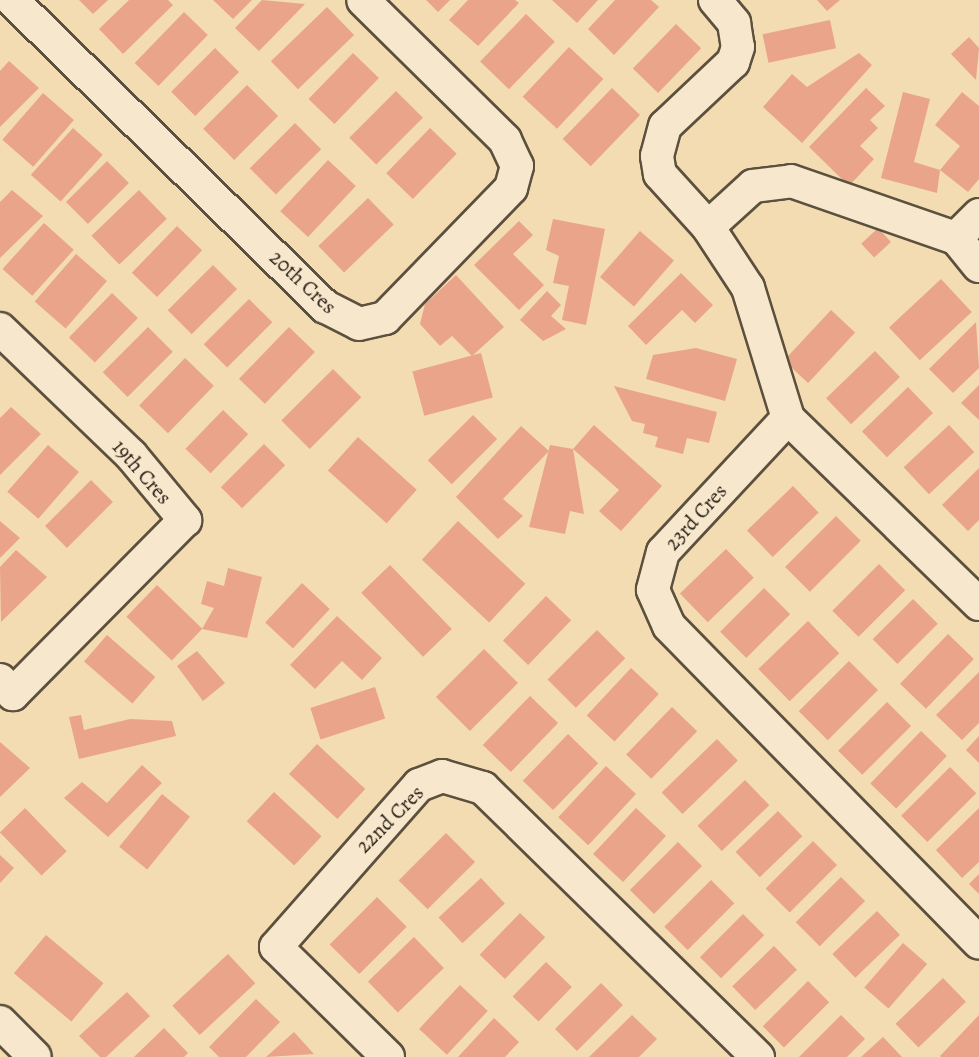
<!DOCTYPE html>
<style>
body{margin:0}
#map{position:relative;width:979px;height:1057px;overflow:hidden;background:#f3dcb2;font-family:Alegreya,serif}
div>[style]{position:absolute}
.building>*{inset:0;background:#e9a48a;transform-origin:0 0}
.roads{filter:drop-shadow(2px 0 #5c503e) drop-shadow(-2px 0 #5c503e) drop-shadow(0 2px #5c503e) drop-shadow(0 -2px #5c503e)}
.street>*{height:32px;margin:-16px;padding:0 16px;transform-origin:16px;border-radius:16px;background:#f7e8cd}
span{translate:-50% -50%;white-space:nowrap;text-align:center;line-height:1.15;-webkit-text-stroke:6px #f7e8cd;paint-order:stroke}
.street-label{font-size:21px;color:#2a2117}
</style>
<div id="map">
<div class="building">
<div style="clip-path:polygon(79px 0,108px 0,93px 14px)"></div>
<div style="clip-path:polygon(129px 0,168px 0,173px 5px,123px 54px,99px 29px)"></div>
<div style="clip-path:polygon(213px 0,252px 0,233px 19px)"></div>
<div style="clip-path:polygon(262px 0,305px 4px,259px 51px,235px 28px)"></div>
<div style="clip-path:polygon(426px 0,450px 0,438px 12px)"></div>
<div style="clip-path:polygon(468px 0,515px 0,519px 3px,478px 46px,449px 20px)"></div>
<div style="clip-path:polygon(552px 0,598px 0,577px 23px)"></div>
<div style="clip-path:polygon(615px 0,651px 0,659px 7px,614px 55px,588px 29px)"></div>
<div style="clip-path:polygon(817px 0,840px 0,827px 11px)"></div>
<div style="left:327px;top:7px;width:39px;height:78px;rotate:46deg"></div>
<div style="left:184px;top:12px;width:33px;height:71px;rotate:44deg"></div>
<div style="left:526px;top:14px;width:40px;height:66px;rotate:44deg"></div>
<div style="left:830px;top:20px;width:29px;height:69px;rotate:78deg"></div>
<div style="left:676px;top:24px;width:35px;height:62px;rotate:44deg"></div>
<div style="clip-path:polygon(969px 37px,979px 48px,976px 80px,951px 54px)"></div>
<div style="left:569px;top:47px;width:47px;height:68px;rotate:43deg"></div>
<div style="left:215px;top:48px;width:34px;height:62px;rotate:45deg"></div>
<div style="left:353px;top:53px;width:36px;height:64px;rotate:44deg"></div>
<div style="clip-path:polygon(859px 53px,872px 65px,802px 143px,763px 107px,792px 74px,807px 87px)"></div>
<div style="clip-path:polygon(9px 61px,39px 88px,0 127px,0 71px)"></div>
<div style="left:247px;top:85px;width:44px;height:62px;rotate:45deg"></div>
<div style="left:612px;top:88px;width:39px;height:71px;rotate:44deg"></div>
<div style="clip-path:polygon(866px 88px,885px 106px,870px 120px,878px 128px,860px 146px,874px 159px,849px 186px,809px 147px)"></div>
<div style="left:396px;top:91px;width:38px;height:66px;rotate:45deg"></div>
<div style="clip-path:polygon(903px 92px,930px 99px,914px 162px,940px 170px,937px 193px,881px 178px)"></div>
<div style="clip-path:polygon(962px 92px,979px 106px,979px 179px,968px 192px,940px 170px,960px 146px,935px 125px)"></div>
<div style="left:43px;top:93px;width:41px;height:62px;rotate:41deg"></div>
<div style="left:295px;top:123px;width:37px;height:64px;rotate:45deg"></div>
<div style="left:73px;top:128px;width:40px;height:63px;rotate:42deg"></div>
<div style="left:430px;top:128px;width:37px;height:63px;rotate:44deg"></div>
<div style="left:328px;top:160px;width:38px;height:70px;rotate:43deg"></div>
<div style="left:107px;top:161px;width:31px;height:58px;rotate:45deg"></div>
<div style="clip-path:polygon(12px 190px,43px 216px,0 258px,0 202px)"></div>
<div style="left:139px;top:190px;width:40px;height:66px;rotate:46deg"></div>
<div style="left:368px;top:198px;width:37px;height:69px;rotate:46deg"></div>
<div style="clip-path:polygon(553px 219px,605px 229px,586px 325px,562px 320px,569px 286px,553px 283px,559px 256px,546px 250px)"></div>
<div style="clip-path:polygon(519px 221px,533px 235px,513px 254px,544px 285px,519px 310px,474px 265px)"></div>
<div style="left:44px;top:223px;width:40px;height:62px;rotate:42deg"></div>
<div style="left:177px;top:226px;width:35px;height:65px;rotate:44deg"></div>
<div style="left:878px;top:228px;width:19px;height:23px;rotate:47deg"></div>
<div style="left:640px;top:231px;width:45px;height:61px;rotate:41deg"></div>
<div style="left:76px;top:254px;width:41px;height:63px;rotate:41deg"></div>
<div style="left:213px;top:265px;width:34px;height:64px;rotate:45deg"></div>
<div style="clip-path:polygon(681px 273px,713px 305px,695px 323px,682px 310px,646px 345px,628px 326px)"></div>
<div style="clip-path:polygon(456px 275px,504px 327px,472px 356px,452px 336px,440px 346px,420px 324px,425px 304px)"></div>
<div style="left:941px;top:279px;width:45px;height:71px;rotate:47deg"></div>
<div style="clip-path:polygon(547px 291px,561px 305px,551px 316px,566px 329px,543px 341px,520px 320px)"></div>
<div style="left:112px;top:293px;width:36px;height:62px;rotate:44deg"></div>
<div style="left:249px;top:299px;width:33px;height:64px;rotate:45deg"></div>
<div style="left:831px;top:310px;width:33px;height:69px;rotate:43deg"></div>
<div style="clip-path:polygon(976px 322px,979px 368px,953px 393px,929px 369px)"></div>
<div style="left:148px;top:327px;width:35px;height:64px;rotate:45deg"></div>
<div style="left:289px;top:327px;width:36px;height:72px;rotate:44deg"></div>
<div style="clip-path:polygon(696px 348px,737px 359px,725px 401px,646px 379px,653px 355px)"></div>
<div style="left:875px;top:351px;width:36px;height:68px;rotate:46deg"></div>
<div style="left:481px;top:353px;width:46px;height:71px;rotate:75deg"></div>
<div style="left:185px;top:358px;width:40px;height:66px;rotate:44deg"></div>
<div style="left:333px;top:369px;width:40px;height:73px;rotate:45deg"></div>
<div style="clip-path:polygon(979px 385px,979px 420px,961px 403px)"></div>
<div style="clip-path:polygon(614px 386px,717px 412px,709px 443px,687px 438px,683px 454px,655px 447px,658px 437px,643px 433px,645px 424px,632px 421px)"></div>
<div style="left:908px;top:387px;width:36px;height:64px;rotate:46deg"></div>
<div style="clip-path:polygon(11px 407px,41px 434px,0 475px,0 418px)"></div>
<div style="left:223px;top:410px;width:35px;height:54px;rotate:44deg"></div>
<div style="left:473px;top:415px;width:34px;height:64px;rotate:45deg"></div>
<div style="clip-path:polygon(594px 425px,662px 486px,621px 531px,599px 511px,619px 490px,573px 449px)"></div>
<div style="left:949px;top:425px;width:37px;height:62px;rotate:47deg"></div>
<div style="clip-path:polygon(521px 426px,549px 451px,503px 499px,523px 516px,498px 539px,456px 497px)"></div>
<div style="left:358px;top:437px;width:79px;height:45px;rotate:42deg"></div>
<div style="left:264px;top:444px;width:30px;height:61px;rotate:45deg"></div>
<div style="left:48px;top:445px;width:41px;height:62px;rotate:41deg"></div>
<div style="clip-path:polygon(550px 445px,573px 449px,584px 514px,570px 511px,565px 534px,529px 527px)"></div>
<div style="clip-path:polygon(979px 468px,979px 520px,968px 531px,942px 505px)"></div>
<div style="left:91px;top:480px;width:31px;height:65px;rotate:45deg"></div>
<div style="left:793px;top:486px;width:37px;height:64px;rotate:46deg"></div>
<div style="left:836px;top:516px;width:35px;height:72px;rotate:45deg"></div>
<div style="clip-path:polygon(0 521px,20px 538px,0 558px)"></div>
<div style="left:458px;top:521px;width:92px;height:53px;rotate:43deg"></div>
<div style="left:726px;top:549px;width:40px;height:64px;rotate:46deg"></div>
<div style="clip-path:polygon(16px 550px,47px 577px,1px 622px,0 567px)"></div>
<div style="left:879px;top:564px;width:37px;height:66px;rotate:45deg"></div>
<div style="left:390px;top:565px;width:89px;height:40px;rotate:46deg"></div>
<div style="clip-path:polygon(228px 568px,262px 577px,247px 638px,202px 629px,214px 608px,201px 604px,207px 581px,224px 586px)"></div>
<div style="left:302px;top:583px;width:38px;height:54px;rotate:43deg"></div>
<div style="left:157px;top:585px;width:63px;height:44px;rotate:44deg"></div>
<div style="left:764px;top:588px;width:37px;height:62px;rotate:45deg"></div>
<div style="left:546px;top:596px;width:35px;height:62px;rotate:44deg"></div>
<div style="left:913px;top:599px;width:35px;height:57px;rotate:45deg"></div>
<div style="clip-path:polygon(337px 616px,382px 658px,362px 680px,342px 661px,315px 689px,290px 665px)"></div>
<div style="left:808px;top:621px;width:45px;height:69px;rotate:46deg"></div>
<div style="left:597px;top:630px;width:40px;height:70px;rotate:45deg"></div>
<div style="left:948px;top:634px;width:36px;height:69px;rotate:44deg"></div>
<div style="left:107px;top:635px;width:64px;height:35px;rotate:41deg"></div>
<div style="left:484px;top:649px;width:48px;height:68px;rotate:45deg"></div>
<div style="clip-path:polygon(197px 651px,225px 683px,203px 701px,177px 666px)"></div>
<div style="left:849px;top:661px;width:41px;height:71px;rotate:45deg"></div>
<div style="left:631px;top:668px;width:38px;height:65px;rotate:43deg"></div>
<div style="clip-path:polygon(979px 672px,979px 723px,962px 740px,936px 715px)"></div>
<div style="left:375px;top:687px;width:33px;height:68px;rotate:72deg"></div>
<div style="left:530px;top:696px;width:39px;height:68px;rotate:44deg"></div>
<div style="left:887px;top:702px;width:34px;height:69px;rotate:45deg"></div>
<div style="left:672px;top:707px;width:35px;height:66px;rotate:44deg"></div>
<div style="clip-path:polygon(81px 715px,84px 730px,130px 719px,172px 721px,176px 736px,79px 759px,69px 717px)"></div>
<div style="left:921px;top:731px;width:36px;height:73px;rotate:44deg"></div>
<div style="left:568px;top:734px;width:42px;height:65px;rotate:44deg"></div>
<div style="clip-path:polygon(979px 736px,979px 763px,966px 750px)"></div>
<div style="left:717px;top:739px;width:30px;height:77px;rotate:46deg"></div>
<div style="clip-path:polygon(0 742px,30px 768px,0 797px)"></div>
<div style="left:317px;top:744px;width:66px;height:41px;rotate:43deg"></div>
<div style="clip-path:polygon(142px 765px,162px 783px,108px 837px,64px 798px,82px 782px,107px 803px)"></div>
<div style="left:606px;top:766px;width:41px;height:70px;rotate:43deg"></div>
<div style="left:950px;top:767px;width:37px;height:69px;rotate:45deg"></div>
<div style="left:745px;top:780px;width:35px;height:66px;rotate:46deg"></div>
<div style="left:274px;top:792px;width:65px;height:40px;rotate:43deg"></div>
<div style="left:162px;top:794px;width:36px;height:68px;rotate:39deg"></div>
<div style="left:25px;top:808px;width:60px;height:35px;rotate:46deg"></div>
<div style="left:636px;top:808px;width:41px;height:63px;rotate:43deg"></div>
<div style="clip-path:polygon(979px 808px,979px 862px,962px 878px,936px 850px)"></div>
<div style="left:778px;top:811px;width:35px;height:59px;rotate:46deg"></div>
<div style="left:446px;top:833px;width:41px;height:67px;rotate:45deg"></div>
<div style="left:813px;top:841px;width:34px;height:67px;rotate:45deg"></div>
<div style="left:678px;top:842px;width:34px;height:68px;rotate:45deg"></div>
<div style="clip-path:polygon(0 855px,14px 868px,0 883px)"></div>
<div style="clip-path:polygon(979px 874px,979px 894px,969px 884px)"></div>
<div style="left:841px;top:877px;width:34px;height:64px;rotate:45deg"></div>
<div style="left:481px;top:878px;width:35px;height:58px;rotate:47deg"></div>
<div style="left:711px;top:880px;width:33px;height:66px;rotate:45deg"></div>
<div style="left:377px;top:897px;width:42px;height:67px;rotate:45deg"></div>
<div style="left:877px;top:911px;width:33px;height:62px;rotate:46deg"></div>
<div style="left:520px;top:913px;width:35px;height:58px;rotate:44deg"></div>
<div style="left:743px;top:914px;width:30px;height:61px;rotate:45deg"></div>
<div style="left:46px;top:935px;width:75px;height:50px;rotate:40deg"></div>
<div style="left:414px;top:937px;width:43px;height:64px;rotate:46deg"></div>
<div style="left:903px;top:943px;width:32px;height:59px;rotate:41deg"></div>
<div style="left:774px;top:946px;width:33px;height:58px;rotate:46deg"></div>
<div style="left:228px;top:954px;width:40px;height:76px;rotate:47deg"></div>
<div style="left:546px;top:962px;width:36px;height:48px;rotate:44deg"></div>
<div style="left:943px;top:978px;width:33px;height:66px;rotate:46deg"></div>
<div style="left:808px;top:981px;width:30px;height:64px;rotate:45deg"></div>
<div style="left:601px;top:983px;width:31px;height:65px;rotate:45deg"></div>
<div style="left:460px;top:985px;width:38px;height:60px;rotate:43deg"></div>
<div style="clip-path:polygon(127px 992px,150px 1016px,106px 1057px,100px 1057px,79px 1036px)"></div>
<div style="clip-path:polygon(256px 999px,280px 1022px,246px 1057px,219px 1057px,209px 1047px)"></div>
<div style="clip-path:polygon(632px 1015px,657px 1039px,639px 1057px,589px 1057px)"></div>
<div style="clip-path:polygon(841px 1015px,865px 1039px,847px 1057px,799px 1057px)"></div>
<div style="clip-path:polygon(979px 1015px,979px 1057px,941px 1057px,940px 1056px)"></div>
<div style="clip-path:polygon(494px 1018px,519px 1042px,505px 1057px,458px 1057px)"></div>
<div style="clip-path:polygon(164px 1028px,188px 1053px,184px 1057px,134px 1057px)"></div>
<div style="clip-path:polygon(294px 1032px,314px 1054px,266px 1057px)"></div>
<div style="clip-path:polygon(883px 1037px,902px 1057px,861px 1057px)"></div>
</div>
<div class="roads">
<div class="street">
<div style="left:12px;top:0;width:439px;rotate:44.4deg"></div>
<div style="left:326px;top:307px;width:37px;rotate:27deg"></div>
<div style="left:359px;top:324px;width:27px;rotate:-13deg"></div>
<div style="left:385px;top:318px;width:181px;rotate:-45.9deg"></div>
<div style="left:511px;top:188px;width:23px;rotate:-75deg"></div>
<div style="left:517px;top:166px;width:29px;rotate:-115deg"></div>
<div style="left:505px;top:140px;width:199px;rotate:-135.4deg"></div>
<div style="left:715px;top:0;width:30px;rotate:50deg"></div>
<div style="left:734px;top:23px;width:24px;rotate:81deg"></div>
<div style="left:738px;top:47px;width:16px;rotate:108deg"></div>
<div style="left:733px;top:62px;width:93px;rotate:136.7deg"></div>
<div style="left:665px;top:126px;width:31px;rotate:105deg"></div>
<div style="left:657px;top:156px;width:18px;rotate:81deg"></div>
<div style="left:660px;top:174px;width:72px;rotate:47.8deg"></div>
<div style="left:708px;top:227px;width:73px;rotate:56.7deg"></div>
<div style="left:748px;top:288px;width:136px;rotate:72.9deg"></div>
<div style="left:979px;top:215px;width:33px;rotate:135deg"></div>
<div style="left:956px;top:238px;width:36px;rotate:51deg"></div>
<div style="left:708px;top:227px;width:61px;rotate:-42.3deg"></div>
<div style="left:753px;top:186px;width:38px;rotate:-7deg"></div>
<div style="left:791px;top:181px;width:175px;rotate:19.1deg"></div>
<div style="left:0;top:329px;width:182px;rotate:43.9deg"></div>
<div style="left:131px;top:455px;width:85px;rotate:50.3deg"></div>
<div style="left:185px;top:520px;width:245px;rotate:134.7deg"></div>
<div style="left:13px;top:694px;width:19px;rotate:-133deg"></div>
<div style="left:979px;top:604px;width:267px;rotate:-135.8deg"></div>
<div style="left:788px;top:418px;width:183px;rotate:133deg"></div>
<div style="left:663px;top:552px;width:39px;rotate:105deg"></div>
<div style="left:653px;top:590px;width:39px;rotate:66deg"></div>
<div style="left:669px;top:626px;width:443px;rotate:45.6deg"></div>
<div style="left:0;top:1022px;width:49px;rotate:45deg"></div>
<div style="left:388px;top:1057px;width:157px;rotate:-135.5deg"></div>
<div style="left:276px;top:947px;width:216px;rotate:-48.6deg"></div>
<div style="left:419px;top:785px;width:25px;rotate:-21deg"></div>
<div style="left:442px;top:776px;width:43px;rotate:16.3deg"></div>
<div style="left:483px;top:788px;width:385px;rotate:44.4deg"></div>
</div>
</div>
<div class="street-label">
<span style="left:303px;top:282px;rotate:43deg">20th Cres</span>
<span style="left:142px;top:472px;rotate:49deg">19th Cres</span>
<span style="left:696px;top:517px;rotate:-48deg">23rd Cres</span>
<span style="left:390px;top:819px;rotate:-45deg">22nd Cres</span>
</div>
</div>
